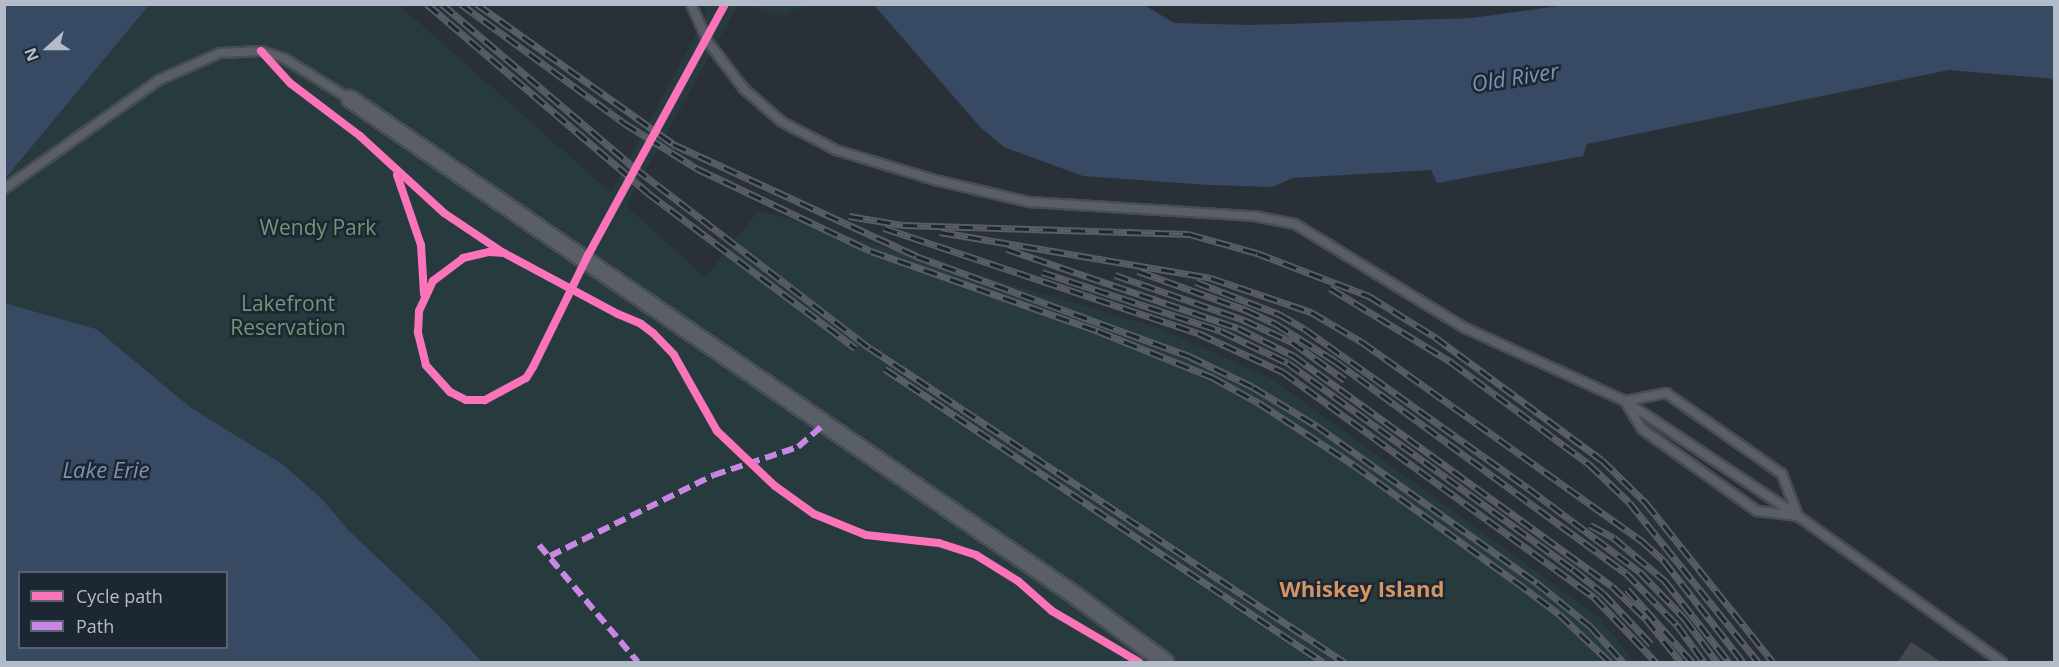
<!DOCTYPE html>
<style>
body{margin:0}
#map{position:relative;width:2059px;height:667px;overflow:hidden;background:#2a3038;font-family:"Open Sans",sans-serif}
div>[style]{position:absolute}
.green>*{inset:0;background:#273a3e}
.water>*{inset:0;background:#384963}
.building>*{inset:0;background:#444950}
.roads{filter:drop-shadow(2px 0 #484c53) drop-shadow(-2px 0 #484c53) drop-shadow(0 2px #484c53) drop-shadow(0 -2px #484c53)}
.service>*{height:8px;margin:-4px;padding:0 4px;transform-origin:4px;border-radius:4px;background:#5a5e66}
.minor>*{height:16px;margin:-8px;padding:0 8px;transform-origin:8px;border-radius:8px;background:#5a5e66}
.rail>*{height:7px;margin-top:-3.5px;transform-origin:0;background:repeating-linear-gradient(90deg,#1d2633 0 14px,#595d64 0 28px);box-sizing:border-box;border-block:2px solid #595d64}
.quiet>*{height:6px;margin-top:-3px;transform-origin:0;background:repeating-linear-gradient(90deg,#c787e3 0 12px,transparent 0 18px)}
.cycleway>*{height:8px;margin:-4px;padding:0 4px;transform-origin:4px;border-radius:4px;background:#fb73b8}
span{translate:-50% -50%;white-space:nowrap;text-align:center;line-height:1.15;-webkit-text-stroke:5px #1d2633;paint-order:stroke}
.park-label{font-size:21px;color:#6b9a76}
.water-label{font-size:22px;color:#7c92b1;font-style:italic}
.neighbourhood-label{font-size:22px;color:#d59563;font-weight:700}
.frame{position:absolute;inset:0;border:6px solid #b4bcc9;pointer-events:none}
.legend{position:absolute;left:18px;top:571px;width:210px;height:78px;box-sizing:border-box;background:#1d2633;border:2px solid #59626f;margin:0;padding:8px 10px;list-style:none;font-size:18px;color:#b4bcc9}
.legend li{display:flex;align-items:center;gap:12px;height:30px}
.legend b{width:30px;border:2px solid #59626f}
.north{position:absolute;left:18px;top:18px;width:60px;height:60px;-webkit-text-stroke:4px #1d2633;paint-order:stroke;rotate:249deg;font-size:16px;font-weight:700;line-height:24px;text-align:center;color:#b4bcc9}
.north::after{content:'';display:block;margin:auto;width:21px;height:27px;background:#b4bcc9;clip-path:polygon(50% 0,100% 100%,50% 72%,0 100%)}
</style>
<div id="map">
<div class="green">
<div style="clip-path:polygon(evenodd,149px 4px,399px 5px,611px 193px,706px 15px,702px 5px,742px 5px,737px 7px,626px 206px,705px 277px,759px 210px,1162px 329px,1272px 379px,1600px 618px,1634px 662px,5px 662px,5px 179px,149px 4px,20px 572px,226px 572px,226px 648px,20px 648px,20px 572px)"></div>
<div style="clip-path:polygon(743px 5px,808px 4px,808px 5px,781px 16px)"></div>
</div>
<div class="water">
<div style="clip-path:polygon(5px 4px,149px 5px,5px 179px,4px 5px)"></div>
<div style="clip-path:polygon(1573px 4px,2054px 5px,2054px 79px,1949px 70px,1587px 144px,1583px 156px,1437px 183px,1431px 170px,1293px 178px,1272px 187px,1208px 185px,1083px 176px,1004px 147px,981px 128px,874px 5px,1144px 5px,1174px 23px,1251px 25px,1472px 18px)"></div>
<div style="clip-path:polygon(evenodd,4px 303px,96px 329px,190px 407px,282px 464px,322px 499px,348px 530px,438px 615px,482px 662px,5px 662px,4px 303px,20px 572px,226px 572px,226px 648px,20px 648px,20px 572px)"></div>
</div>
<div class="building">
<div style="clip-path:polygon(1911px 642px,1941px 662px,1898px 662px)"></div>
</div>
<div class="roads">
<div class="service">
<div style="left:691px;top:4px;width:42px;rotate:65.9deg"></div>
<div style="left:708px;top:42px;width:59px;rotate:52.5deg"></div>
<div style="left:744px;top:89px;width:50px;rotate:41deg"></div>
<div style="left:782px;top:122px;width:61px;rotate:27.4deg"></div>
<div style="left:836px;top:150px;width:103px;rotate:16.9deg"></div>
<div style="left:935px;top:180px;width:97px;rotate:13.2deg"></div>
<div style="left:1029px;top:202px;width:225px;rotate:3.6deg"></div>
<div style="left:1254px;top:216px;width:42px;rotate:11deg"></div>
<div style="left:1295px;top:224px;width:199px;rotate:31.5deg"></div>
<div style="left:1465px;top:328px;width:176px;rotate:24.5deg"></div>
<div style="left:1625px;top:401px;width:208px;rotate:33.6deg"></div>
<div style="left:1798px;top:516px;width:251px;rotate:35.6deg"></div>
<div style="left:4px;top:189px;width:189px;rotate:-35.1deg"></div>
<div style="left:159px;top:80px;width:67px;rotate:-23.9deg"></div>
<div style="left:220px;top:53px;width:41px;rotate:-2.8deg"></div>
<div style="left:261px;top:51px;width:25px;rotate:18deg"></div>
<div style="left:285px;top:59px;width:76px;rotate:31.6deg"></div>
<div style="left:1666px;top:393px;width:141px;rotate:34.9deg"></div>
<div style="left:1782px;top:474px;width:45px;rotate:69.1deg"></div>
<div style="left:1798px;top:516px;width:41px;rotate:-173deg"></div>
<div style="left:1757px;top:511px;width:141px;rotate:-144.5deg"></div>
<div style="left:1642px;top:429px;width:33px;rotate:-121deg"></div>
<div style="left:1625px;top:401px;width:42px;rotate:-11deg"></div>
</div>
<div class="minor">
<div style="left:350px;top:99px;width:880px;rotate:34.39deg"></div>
<div style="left:1076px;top:596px;width:111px;rotate:36.6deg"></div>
</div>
</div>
<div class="rail">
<div style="left:427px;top:4px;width:291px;rotate:40.5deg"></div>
<div style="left:648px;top:193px;width:259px;rotate:36.8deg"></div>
<div style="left:442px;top:4px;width:253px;rotate:40.4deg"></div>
<div style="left:635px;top:168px;width:296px;rotate:37.5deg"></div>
<div style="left:870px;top:348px;width:569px;rotate:33.52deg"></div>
<div style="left:461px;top:4px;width:202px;rotate:36.1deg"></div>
<div style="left:624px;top:123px;width:87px;rotate:31.9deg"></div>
<div style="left:698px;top:169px;width:191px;rotate:25.4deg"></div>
<div style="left:871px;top:251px;width:241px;rotate:19.4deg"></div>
<div style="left:1098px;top:331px;width:123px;rotate:22deg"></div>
<div style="left:1212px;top:377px;width:54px;rotate:29deg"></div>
<div style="left:1259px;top:403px;width:113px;rotate:33.1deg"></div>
<div style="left:1354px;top:465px;width:198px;rotate:35.8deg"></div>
<div style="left:1515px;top:581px;width:55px;rotate:36.9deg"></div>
<div style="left:1559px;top:614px;width:70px;rotate:43.3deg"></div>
<div style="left:477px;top:4px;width:241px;rotate:35.5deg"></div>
<div style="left:673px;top:144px;width:268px;rotate:24.7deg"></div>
<div style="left:916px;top:256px;width:291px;rotate:20.1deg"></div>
<div style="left:1189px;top:356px;width:71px;rotate:25.8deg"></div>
<div style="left:1253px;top:387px;width:75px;rotate:31.4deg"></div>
<div style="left:1317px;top:426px;width:270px;rotate:35.5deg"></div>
<div style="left:1537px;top:583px;width:68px;rotate:39.1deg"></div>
<div style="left:1590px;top:626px;width:49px;rotate:47.5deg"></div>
<div style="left:849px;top:216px;width:55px;rotate:9.5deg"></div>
<div style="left:903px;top:225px;width:286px;rotate:1.8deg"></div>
<div style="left:1189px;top:234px;width:71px;rotate:15.6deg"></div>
<div style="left:1257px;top:253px;width:120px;rotate:21deg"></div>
<div style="left:1369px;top:296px;width:78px;rotate:31.8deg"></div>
<div style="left:1435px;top:337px;width:207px;rotate:36.4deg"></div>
<div style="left:1602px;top:460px;width:62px;rotate:44.3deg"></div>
<div style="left:1646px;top:503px;width:203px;rotate:51.4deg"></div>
<div style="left:884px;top:228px;width:331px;rotate:18.5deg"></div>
<div style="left:1198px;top:333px;width:94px;rotate:24.6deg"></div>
<div style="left:1283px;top:372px;width:384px;rotate:35.9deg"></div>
<div style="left:1594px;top:597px;width:90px;rotate:46.4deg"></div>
<div style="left:940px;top:232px;width:275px;rotate:9.6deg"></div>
<div style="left:1211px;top:278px;width:106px;rotate:18.8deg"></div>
<div style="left:1311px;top:312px;width:59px;rotate:30.5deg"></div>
<div style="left:1362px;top:342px;width:344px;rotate:35.4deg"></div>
<div style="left:1642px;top:541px;width:30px;rotate:42deg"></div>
<div style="left:1664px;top:561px;width:128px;rotate:52deg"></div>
<div style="left:1007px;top:249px;width:244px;rotate:18.9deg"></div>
<div style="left:1238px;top:328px;width:63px;rotate:26.6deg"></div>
<div style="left:1294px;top:356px;width:392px;rotate:35.9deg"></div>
<div style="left:1612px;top:586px;width:47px;rotate:44.1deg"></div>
<div style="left:1646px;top:619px;width:55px;rotate:50.9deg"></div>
<div style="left:1138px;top:271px;width:115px;rotate:19.9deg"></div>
<div style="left:1246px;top:310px;width:33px;rotate:25deg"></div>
<div style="left:1276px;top:324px;width:70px;rotate:32.1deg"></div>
<div style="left:1335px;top:361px;width:360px;rotate:36.1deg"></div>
<div style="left:1626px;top:573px;width:73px;rotate:45.6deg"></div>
<div style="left:1677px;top:625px;width:46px;rotate:53.9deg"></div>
<div style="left:1042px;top:272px;width:188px;rotate:18.2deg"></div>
<div style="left:1221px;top:331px;width:74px;rotate:25.5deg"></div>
<div style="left:1288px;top:363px;width:352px;rotate:35.9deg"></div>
<div style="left:1573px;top:569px;width:38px;rotate:39deg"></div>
<div style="left:1603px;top:593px;width:70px;rotate:46.7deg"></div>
<div style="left:1115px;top:275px;width:137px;rotate:19.2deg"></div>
<div style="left:1244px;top:320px;width:53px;rotate:24.6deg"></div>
<div style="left:1292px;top:342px;width:65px;rotate:35.6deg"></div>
<div style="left:1196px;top:282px;width:89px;rotate:21.1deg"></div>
<div style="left:1279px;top:314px;width:30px;rotate:30deg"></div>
<div style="left:1305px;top:329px;width:274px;rotate:35.5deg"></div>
<div style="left:1528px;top:488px;width:140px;rotate:36.9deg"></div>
<div style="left:1640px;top:572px;width:65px;rotate:46.2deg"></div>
<div style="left:1685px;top:619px;width:54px;rotate:53.3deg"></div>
<div style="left:1330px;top:288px;width:142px;rotate:31.4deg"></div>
<div style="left:1451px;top:362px;width:172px;rotate:36.5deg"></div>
<div style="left:1589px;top:464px;width:55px;rotate:43.5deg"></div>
<div style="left:1629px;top:502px;width:206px;rotate:51.1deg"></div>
<div style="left:885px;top:369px;width:527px;rotate:33.78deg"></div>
<div style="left:1590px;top:525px;width:27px;rotate:28deg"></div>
<div style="left:1614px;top:538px;width:67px;rotate:40.1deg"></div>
<div style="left:1665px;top:581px;width:103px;rotate:51.7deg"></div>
<div style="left:1627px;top:589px;width:98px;rotate:48.3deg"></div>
</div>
<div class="quiet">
<div style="left:539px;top:545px;width:153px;rotate:49.8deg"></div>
<div style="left:550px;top:556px;width:183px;rotate:-26.3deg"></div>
<div style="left:714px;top:475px;width:89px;rotate:-18.4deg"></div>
<div style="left:798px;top:447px;width:35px;rotate:-41deg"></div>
</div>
<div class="cycleway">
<div style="left:725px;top:4px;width:286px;rotate:118.6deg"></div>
<div style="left:588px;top:255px;width:46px;rotate:116deg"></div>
<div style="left:568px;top:296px;width:79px;rotate:116.2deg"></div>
<div style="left:533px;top:367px;width:13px;rotate:122deg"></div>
<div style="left:526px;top:378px;width:47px;rotate:151.8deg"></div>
<div style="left:485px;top:400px;width:19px;rotate:180deg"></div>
<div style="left:466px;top:400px;width:18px;rotate:-153deg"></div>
<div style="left:450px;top:392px;width:36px;rotate:-132deg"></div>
<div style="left:426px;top:365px;width:34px;rotate:-104deg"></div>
<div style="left:418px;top:332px;width:21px;rotate:-87deg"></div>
<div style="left:419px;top:311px;width:33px;rotate:-65deg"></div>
<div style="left:433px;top:281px;width:38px;rotate:-37deg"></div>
<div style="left:463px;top:258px;width:27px;rotate:-13deg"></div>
<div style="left:489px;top:252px;width:15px;rotate:4deg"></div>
<div style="left:504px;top:253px;width:129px;rotate:28.2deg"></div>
<div style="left:618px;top:314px;width:25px;rotate:23deg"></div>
<div style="left:641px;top:324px;width:15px;rotate:37deg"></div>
<div style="left:653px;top:333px;width:30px;rotate:46deg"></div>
<div style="left:674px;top:355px;width:87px;rotate:60.5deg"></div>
<div style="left:717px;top:431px;width:80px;rotate:43.5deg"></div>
<div style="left:775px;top:486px;width:48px;rotate:35.7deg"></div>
<div style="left:814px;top:514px;width:56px;rotate:22deg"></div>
<div style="left:866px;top:535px;width:73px;rotate:6.3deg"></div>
<div style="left:939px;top:543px;width:39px;rotate:18deg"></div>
<div style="left:976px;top:555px;width:49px;rotate:31.8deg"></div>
<div style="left:1018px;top:581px;width:45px;rotate:41.4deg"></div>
<div style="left:1052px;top:611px;width:101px;rotate:30.4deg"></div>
<div style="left:261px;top:51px;width:43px;rotate:47.8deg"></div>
<div style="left:290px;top:83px;width:88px;rotate:37.1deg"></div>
<div style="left:360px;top:136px;width:114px;rotate:42.5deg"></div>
<div style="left:444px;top:213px;width:70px;rotate:33.9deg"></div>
<div style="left:397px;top:175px;width:74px;rotate:71.1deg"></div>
<div style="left:421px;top:245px;width:49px;rotate:86.5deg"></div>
</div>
<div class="park-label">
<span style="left:318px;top:227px">Wendy Park</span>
<span style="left:288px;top:315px">Lakefront<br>Reservation</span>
</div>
<div class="water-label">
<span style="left:1515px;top:77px;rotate:-9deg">Old River</span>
<span style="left:106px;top:470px">Lake Erie</span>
</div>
<div class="neighbourhood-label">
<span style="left:1362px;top:589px">Whiskey Island</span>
</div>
<div class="frame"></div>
<ul class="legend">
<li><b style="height:8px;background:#fb73b8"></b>Cycle path</li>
<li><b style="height:8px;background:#c787e3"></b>Path</li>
</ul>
<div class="north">N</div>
</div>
